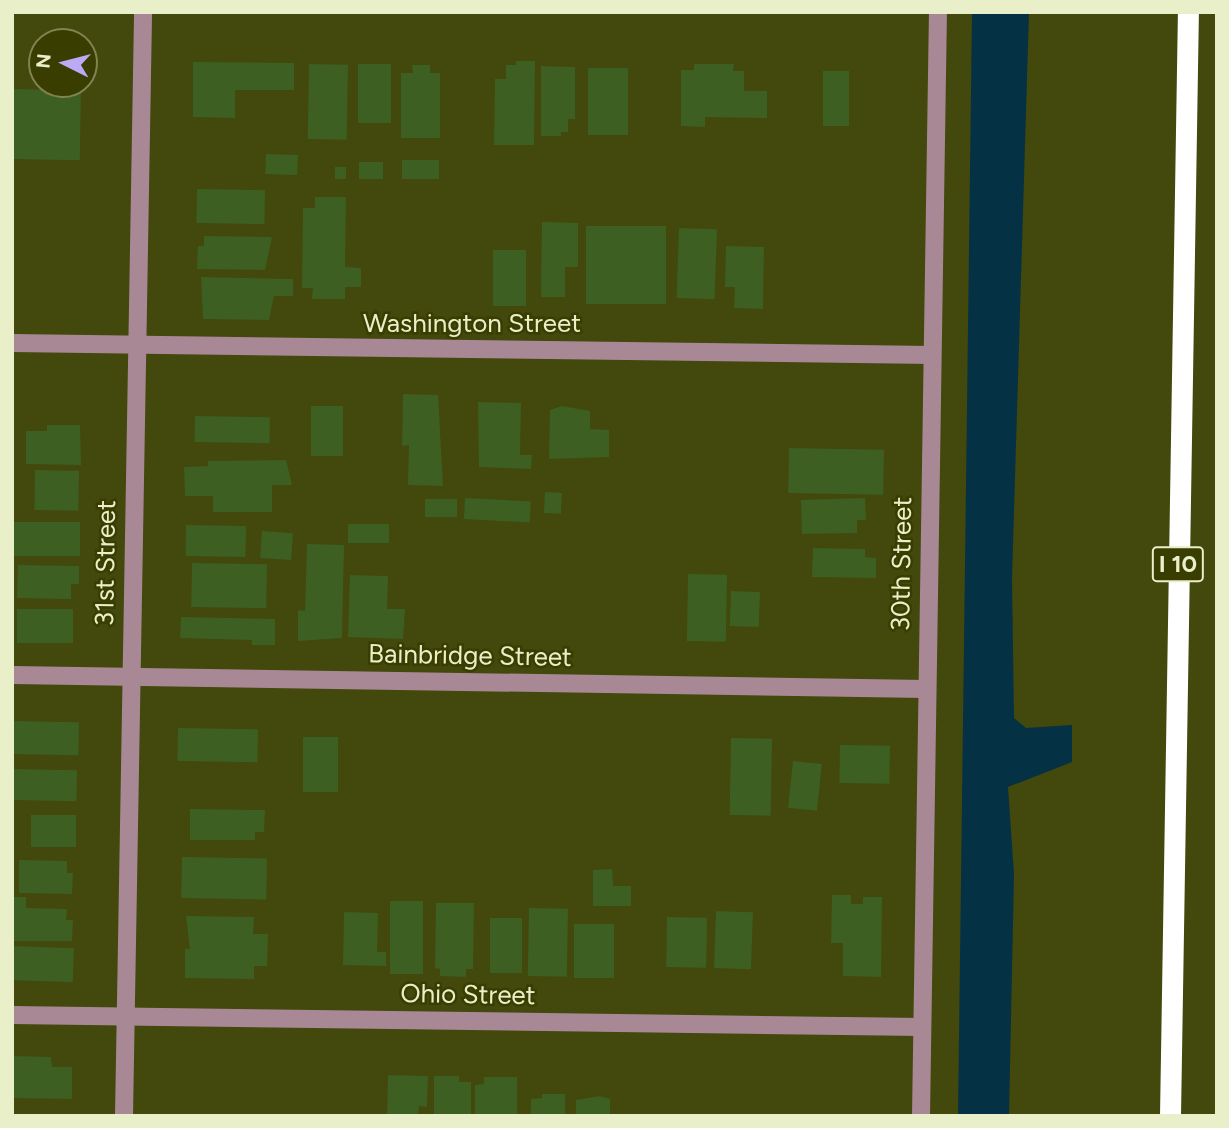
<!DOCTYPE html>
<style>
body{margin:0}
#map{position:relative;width:1229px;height:1128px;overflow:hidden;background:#43480c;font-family:Figtree,sans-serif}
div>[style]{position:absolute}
.water>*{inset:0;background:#053145}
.building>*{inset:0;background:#3d5f22;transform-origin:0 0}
.minor>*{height:18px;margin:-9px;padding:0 9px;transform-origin:9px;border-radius:9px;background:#a98895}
.highway>*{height:21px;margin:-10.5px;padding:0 10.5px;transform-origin:10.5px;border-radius:10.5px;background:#fff}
span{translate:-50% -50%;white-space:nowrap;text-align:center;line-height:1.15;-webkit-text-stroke:5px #393d00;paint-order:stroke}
.shield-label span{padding:2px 5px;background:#393d00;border:2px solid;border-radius:5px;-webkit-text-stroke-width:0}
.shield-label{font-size:24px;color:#e9efc9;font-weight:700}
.street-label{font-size:26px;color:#e9efc9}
.frame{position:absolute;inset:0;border:14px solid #e9efc9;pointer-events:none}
.north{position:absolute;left:28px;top:28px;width:70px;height:70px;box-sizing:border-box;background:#393d00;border:2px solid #7f8450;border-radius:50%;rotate:276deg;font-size:19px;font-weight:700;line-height:28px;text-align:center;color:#e9efc9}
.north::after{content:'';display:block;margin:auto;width:24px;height:32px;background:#bbaaf6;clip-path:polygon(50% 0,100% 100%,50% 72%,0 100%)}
</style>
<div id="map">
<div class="water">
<div style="clip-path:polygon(972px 12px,1029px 12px,1012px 578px,1014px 718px,1026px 728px,1072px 725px,1072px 762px,1008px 787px,1014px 874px,1009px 1116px,958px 1116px)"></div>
</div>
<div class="building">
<div style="clip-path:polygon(516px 61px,535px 61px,534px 145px,494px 145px,495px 79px,506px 79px,506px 65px,516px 65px)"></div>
<div style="clip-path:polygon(193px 62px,294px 63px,294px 90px,235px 90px,235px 118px,193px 117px)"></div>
<div style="left:309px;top:64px;width:39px;height:75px;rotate:1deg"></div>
<div style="left:358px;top:64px;width:33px;height:59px"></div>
<div style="clip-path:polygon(694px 64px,734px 64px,733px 71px,744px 71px,744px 91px,767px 91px,767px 118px,705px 117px,705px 127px,681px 126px,681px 70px,694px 70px)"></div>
<div style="clip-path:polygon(412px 65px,430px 65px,430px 73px,440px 73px,440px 138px,401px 138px,401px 73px,413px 73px)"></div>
<div style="clip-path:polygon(541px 66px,575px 67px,575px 119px,568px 119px,568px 132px,561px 132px,561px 136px,541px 136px)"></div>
<div style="left:588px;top:68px;width:40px;height:67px"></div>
<div style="left:823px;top:71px;width:26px;height:55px"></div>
<div style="left:12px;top:89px;width:69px;height:70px;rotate:1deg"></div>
<div style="left:266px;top:154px;width:32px;height:20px;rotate:2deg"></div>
<div style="left:402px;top:160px;width:37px;height:19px"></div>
<div style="left:359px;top:162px;width:24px;height:17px"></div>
<div style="left:335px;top:167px;width:11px;height:12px"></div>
<div style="left:197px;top:189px;width:68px;height:34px;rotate:1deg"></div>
<div style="clip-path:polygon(315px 197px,346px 197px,345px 267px,361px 268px,361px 287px,345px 287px,345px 299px,312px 299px,313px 288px,302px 288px,303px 208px,315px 208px)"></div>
<div style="clip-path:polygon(542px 222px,578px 223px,578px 267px,565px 267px,565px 297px,541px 297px)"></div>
<div style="left:586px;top:226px;width:80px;height:78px"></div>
<div style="left:679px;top:228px;width:38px;height:70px;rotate:2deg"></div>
<div style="clip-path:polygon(204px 236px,272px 237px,265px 270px,197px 269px,198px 246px,204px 246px)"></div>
<div style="clip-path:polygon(726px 246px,764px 247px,763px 309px,734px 308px,735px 287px,725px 287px)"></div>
<div style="left:493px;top:250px;width:33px;height:56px"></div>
<div style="clip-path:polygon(201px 277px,293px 279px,293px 296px,274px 296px,269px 320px,203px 319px)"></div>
<div style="clip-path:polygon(403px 394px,438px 395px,443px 486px,408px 485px,409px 445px,402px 446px)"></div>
<div style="clip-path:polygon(478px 402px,521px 403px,520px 455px,532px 455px,531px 469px,479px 467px)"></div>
<div style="left:311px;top:406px;width:32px;height:50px"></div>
<div style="clip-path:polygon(562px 406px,590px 411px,590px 429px,609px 430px,609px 457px,549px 459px,550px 410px)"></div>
<div style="left:195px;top:416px;width:75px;height:26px;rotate:1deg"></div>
<div style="clip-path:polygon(47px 425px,80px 425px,81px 465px,26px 464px,26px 431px,47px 431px)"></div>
<div style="left:789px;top:448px;width:95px;height:45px;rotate:1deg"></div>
<div style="clip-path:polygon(286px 460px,292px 485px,272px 485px,272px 512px,213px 512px,213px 496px,185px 496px,184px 467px,208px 466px,208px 461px)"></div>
<div style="left:35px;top:470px;width:44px;height:40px;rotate:1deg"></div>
<div style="left:545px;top:492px;width:17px;height:21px;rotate:3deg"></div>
<div style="left:465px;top:498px;width:66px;height:21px;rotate:3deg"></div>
<div style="clip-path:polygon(865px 498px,866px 520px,857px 520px,857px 533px,802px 534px,801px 500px)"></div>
<div style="left:425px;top:499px;width:32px;height:18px"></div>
<div style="left:12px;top:522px;width:68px;height:34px"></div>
<div style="left:348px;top:524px;width:41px;height:19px"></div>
<div style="left:186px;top:525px;width:60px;height:31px;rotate:1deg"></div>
<div style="left:262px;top:531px;width:31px;height:27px;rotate:4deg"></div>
<div style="clip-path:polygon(307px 544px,344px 545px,342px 638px,298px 641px,298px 610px,305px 611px)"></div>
<div style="clip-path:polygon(813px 548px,865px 549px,865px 557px,876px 558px,876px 578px,812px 577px)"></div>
<div style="left:192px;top:563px;width:75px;height:44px;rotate:1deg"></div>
<div style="clip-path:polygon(18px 565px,79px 566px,79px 584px,71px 584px,71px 599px,17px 598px)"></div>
<div style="left:688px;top:574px;width:39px;height:67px;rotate:1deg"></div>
<div style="clip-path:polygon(350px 575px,388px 576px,387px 609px,405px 609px,403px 639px,348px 637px)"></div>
<div style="left:731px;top:591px;width:29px;height:35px;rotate:2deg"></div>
<div style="left:17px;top:609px;width:56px;height:34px"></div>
<div style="clip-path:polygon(181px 617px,275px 619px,275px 645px,252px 645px,252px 640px,180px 638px)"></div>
<div style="left:12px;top:721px;width:67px;height:33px;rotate:1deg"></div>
<div style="left:178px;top:728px;width:80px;height:33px;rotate:1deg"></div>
<div style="left:303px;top:737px;width:35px;height:55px"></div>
<div style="left:731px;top:738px;width:41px;height:77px;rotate:1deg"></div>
<div style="left:840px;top:745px;width:50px;height:38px;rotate:1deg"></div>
<div style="left:793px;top:761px;width:29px;height:47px;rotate:6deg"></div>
<div style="left:12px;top:769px;width:65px;height:31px;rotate:1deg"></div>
<div style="clip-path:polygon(190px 809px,265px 810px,264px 832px,255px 832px,255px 840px,190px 840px)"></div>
<div style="left:31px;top:815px;width:45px;height:32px"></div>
<div style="left:182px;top:857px;width:85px;height:41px;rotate:1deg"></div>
<div style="clip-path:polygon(19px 860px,67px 861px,67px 873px,73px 873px,72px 894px,19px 893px)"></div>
<div style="clip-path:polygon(612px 869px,613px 886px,631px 886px,631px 906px,593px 906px,593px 870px)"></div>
<div style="clip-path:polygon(832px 895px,851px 895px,851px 904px,863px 904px,863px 897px,882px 897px,881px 977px,843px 976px,843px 943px,831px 943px)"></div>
<div style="clip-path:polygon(12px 897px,26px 897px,26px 908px,67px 909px,66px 920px,73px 920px,72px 941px,12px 941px)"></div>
<div style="left:390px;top:901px;width:33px;height:73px"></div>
<div style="clip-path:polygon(436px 903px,474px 903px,473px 969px,466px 969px,466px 977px,440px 976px,440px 969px,435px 968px)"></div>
<div style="left:529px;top:908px;width:39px;height:68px;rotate:1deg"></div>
<div style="left:716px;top:911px;width:37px;height:57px;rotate:2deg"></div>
<div style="clip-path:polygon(344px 912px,378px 913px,377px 952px,386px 952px,386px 966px,343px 965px)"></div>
<div style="clip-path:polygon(186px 916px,254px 917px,253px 934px,268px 934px,267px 966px,254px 966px,254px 979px,185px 978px,185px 949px,190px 949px)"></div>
<div style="left:667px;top:917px;width:40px;height:50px;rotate:1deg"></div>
<div style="left:490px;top:918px;width:32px;height:55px"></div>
<div style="left:614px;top:924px;width:54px;height:40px;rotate:90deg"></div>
<div style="left:12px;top:946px;width:62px;height:34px;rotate:2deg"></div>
<div style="clip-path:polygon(12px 1056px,51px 1057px,52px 1067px,72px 1067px,72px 1099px,12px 1098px)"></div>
<div style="clip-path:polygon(388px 1075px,428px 1076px,427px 1107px,419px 1106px,418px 1116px,387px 1116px)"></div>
<div style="clip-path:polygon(434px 1076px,459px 1076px,459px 1082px,471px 1082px,471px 1116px,434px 1116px)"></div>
<div style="clip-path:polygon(484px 1077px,517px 1077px,517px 1116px,475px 1116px,475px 1085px,484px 1084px)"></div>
<div style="clip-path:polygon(542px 1094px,565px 1094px,565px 1116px,531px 1116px,531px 1099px,542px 1098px)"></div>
<div style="clip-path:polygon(600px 1096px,610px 1099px,610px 1116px,576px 1116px,576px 1100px)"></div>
</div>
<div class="minor">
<div style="left:12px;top:343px;width:920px;rotate:0.75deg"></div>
<div style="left:12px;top:675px;width:914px;rotate:0.88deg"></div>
<div style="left:12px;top:1015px;width:910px;rotate:0.76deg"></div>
<div style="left:124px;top:1116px;width:1104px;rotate:-89.01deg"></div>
<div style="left:921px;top:1116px;width:1104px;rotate:-89.12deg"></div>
</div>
<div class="highway">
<div style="left:1170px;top:1116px;width:1104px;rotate:-89.07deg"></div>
</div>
<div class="shield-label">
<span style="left:1178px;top:564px">I 10</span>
</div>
<div class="street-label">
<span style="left:472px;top:324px">Washington Street</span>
<span style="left:106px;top:563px;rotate:-89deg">31st Street</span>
<span style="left:902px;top:564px;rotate:-89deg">30th Street</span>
<span style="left:470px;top:656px;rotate:1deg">Bainbridge Street</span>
<span style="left:468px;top:995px;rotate:1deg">Ohio Street</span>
</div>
<div class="frame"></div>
<div class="north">N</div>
</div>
